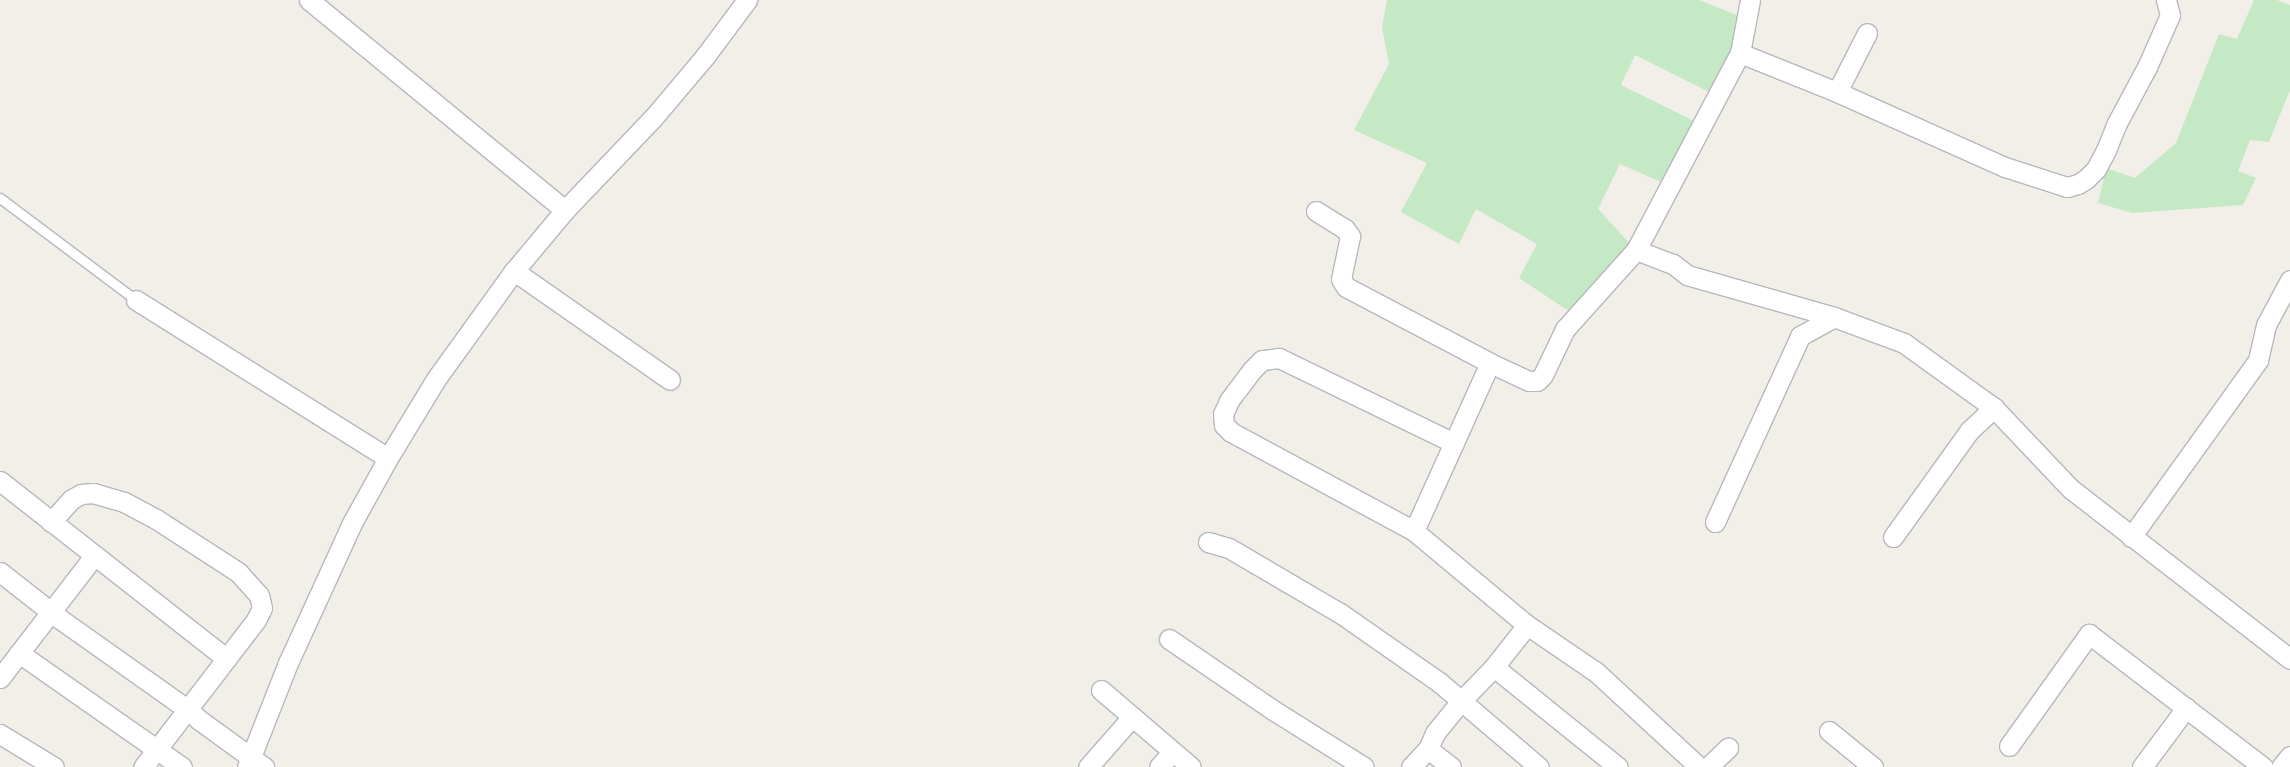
<!DOCTYPE html>
<style>
body{margin:0}
#map{position:relative;width:2290px;height:767px;overflow:hidden;background:#f1efe8;font-family:"Varela Round",sans-serif}
div>[style]{position:absolute}
.green>*{inset:0;background:#c5e8c5}
.roads{filter:drop-shadow(1px 0 #b5b8bc) drop-shadow(-1px 0 #b5b8bc) drop-shadow(0 1px #b5b8bc) drop-shadow(0 -1px #b5b8bc)}
.service>*{height:9px;margin:-4.5px;padding:0 4.5px;transform-origin:4.5px;border-radius:4.5px;background:#fff}
.minor>*{height:19px;margin:-9.5px;padding:0 9.5px;transform-origin:9.5px;border-radius:9.5px;background:#fff}
span{translate:-50% -50%;white-space:nowrap;text-align:center;line-height:1.15;-webkit-text-stroke:4.5px #fff;paint-order:stroke}
</style>
<div id="map">
<div class="green">
<div style="clip-path:polygon(1387px 0,1699px 0,1747px 19px,1717px 96px,1635px 55px,1621px 85px,1702px 125px,1670px 186px,1620px 164px,1598px 209px,1636px 250px,1576px 316px,1519px 278px,1537px 244px,1476px 209px,1459px 244px,1401px 212px,1427px 163px,1354px 130px,1389px 64px,1382px 27px)"></div>
<div style="clip-path:polygon(2254px 0,2277px 0,2290px 5px,2290px 90px,2269px 142px,2250px 140px,2238px 171px,2256px 178px,2243px 205px,2132px 213px,2098px 203px,2106px 168px,2135px 178px,2176px 143px,2219px 34px,2237px 39px)"></div>
</div>
<div class="roads">
<div class="service">
<div style="left:0;top:198px;width:170px;rotate:36.9deg"></div>
</div>
<div class="minor">
<div style="left:309px;top:0;width:331px;rotate:39.4deg"></div>
<div style="left:1740px;top:53px;width:105px;rotate:21.9deg"></div>
<div style="left:1837px;top:92px;width:184px;rotate:24.1deg"></div>
<div style="left:2005px;top:167px;width:65px;rotate:17.9deg"></div>
<div style="left:2067px;top:187px;width:11px;rotate:-15deg"></div>
<div style="left:2078px;top:184px;width:9px;rotate:-32deg"></div>
<div style="left:2086px;top:179px;width:14px;rotate:-45deg"></div>
<div style="left:2096px;top:169px;width:21px;rotate:-62deg"></div>
<div style="left:2106px;top:150px;width:27px;rotate:-68deg"></div>
<div style="left:2116px;top:125px;width:66px;rotate:-61.9deg"></div>
<div style="left:2147px;top:67px;width:57px;rotate:-66.1deg"></div>
<div style="left:2170px;top:15px;width:16px;rotate:-105deg"></div>
<div style="left:1837px;top:92px;width:66px;rotate:-63deg"></div>
<div style="left:1316px;top:211px;width:34px;rotate:32deg"></div>
<div style="left:1345px;top:229px;width:9px;rotate:54deg"></div>
<div style="left:1350px;top:236px;width:44px;rotate:101.8deg"></div>
<div style="left:1341px;top:279px;width:9px;rotate:58deg"></div>
<div style="left:1346px;top:287px;width:163px;rotate:27.8deg"></div>
<div style="left:1490px;top:363px;width:43px;rotate:24.8deg"></div>
<div style="left:1529px;top:381px;width:8px"></div>
<div style="left:1537px;top:381px;width:8px;rotate:-45deg"></div>
<div style="left:1543px;top:375px;width:51px;rotate:-64.4deg"></div>
<div style="left:1565px;top:329px;width:106px;rotate:-48.1deg"></div>
<div style="left:1636px;top:250px;width:223px;rotate:-62.2deg"></div>
<div style="left:1740px;top:53px;width:54px;rotate:-79.3deg"></div>
<div style="left:1636px;top:250px;width:40px;rotate:21deg"></div>
<div style="left:1673px;top:264px;width:18px;rotate:38deg"></div>
<div style="left:1687px;top:275px;width:153px;rotate:15.9deg"></div>
<div style="left:1834px;top:317px;width:75px;rotate:20.4deg"></div>
<div style="left:1904px;top:343px;width:111px;rotate:35.8deg"></div>
<div style="left:1994px;top:408px;width:112px;rotate:46.5deg"></div>
<div style="left:2071px;top:489px;width:277px;rotate:37.8deg"></div>
<div style="left:514px;top:271px;width:190px;rotate:34.9deg"></div>
<div style="left:136px;top:300px;width:297px;rotate:32.1deg"></div>
<div style="left:1454px;top:443px;width:195px;rotate:-154.1deg"></div>
<div style="left:1279px;top:358px;width:17px;rotate:173deg"></div>
<div style="left:1262px;top:360px;width:14px;rotate:135deg"></div>
<div style="left:1252px;top:370px;width:39px;rotate:127deg"></div>
<div style="left:1229px;top:401px;width:14px;rotate:115deg"></div>
<div style="left:1223px;top:414px;width:11px;rotate:85deg"></div>
<div style="left:1224px;top:425px;width:10px;rotate:45deg"></div>
<div style="left:1231px;top:432px;width:208px;rotate:28.4deg"></div>
<div style="left:1414px;top:531px;width:147px;rotate:39.8deg"></div>
<div style="left:1527px;top:625px;width:83px;rotate:34.3deg"></div>
<div style="left:1596px;top:672px;width:140px;rotate:42.7deg"></div>
<div style="left:0;top:481px;width:288px;rotate:38.1deg"></div>
<div style="left:51px;top:522px;width:31px;rotate:-48deg"></div>
<div style="left:72px;top:499px;width:10px;rotate:-29deg"></div>
<div style="left:81px;top:494px;width:12px;rotate:-5deg"></div>
<div style="left:93px;top:493px;width:32px;rotate:16deg"></div>
<div style="left:124px;top:502px;width:36px;rotate:28deg"></div>
<div style="left:156px;top:519px;width:98px;rotate:32.9deg"></div>
<div style="left:238px;top:572px;width:31px;rotate:48deg"></div>
<div style="left:259px;top:595px;width:13px;rotate:77deg"></div>
<div style="left:262px;top:608px;width:13px;rotate:117deg"></div>
<div style="left:256px;top:620px;width:185px;rotate:127.5deg"></div>
<div style="left:1715px;top:522px;width:205px;rotate:-65.4deg"></div>
<div style="left:1800px;top:336px;width:39px;rotate:-29deg"></div>
<div style="left:1414px;top:531px;width:184px;rotate:-65.7deg"></div>
<div style="left:1893px;top:537px;width:132px;rotate:-54.3deg"></div>
<div style="left:1970px;top:430px;width:33px;rotate:-43deg"></div>
<div style="left:2131px;top:537px;width:218px;rotate:-54.3deg"></div>
<div style="left:2258px;top:360px;width:36px;rotate:-77deg"></div>
<div style="left:2266px;top:325px;width:51px;rotate:-61.9deg"></div>
<div style="left:1208px;top:542px;width:22px;rotate:16deg"></div>
<div style="left:1229px;top:548px;width:129px;rotate:30.4deg"></div>
<div style="left:1340px;top:613px;width:121px;rotate:34.9deg"></div>
<div style="left:1439px;top:682px;width:131px;rotate:40.4deg"></div>
<div style="left:0;top:572px;width:76px;rotate:38.1deg"></div>
<div style="left:60px;top:619px;width:156px;rotate:35.3deg"></div>
<div style="left:187px;top:709px;width:15px;rotate:42deg"></div>
<div style="left:198px;top:719px;width:82px;rotate:36deg"></div>
<div style="left:1169px;top:639px;width:126px;rotate:34.3deg"></div>
<div style="left:1273px;top:710px;width:107px;rotate:32.1deg"></div>
<div style="left:19px;top:653px;width:199px;rotate:35deg"></div>
<div style="left:1494px;top:667px;width:159px;rotate:38.9deg"></div>
<div style="left:0;top:678px;width:154px;rotate:-52.4deg"></div>
<div style="left:1101px;top:690px;width:118px;rotate:40.5deg"></div>
<div style="left:1829px;top:731px;width:57px;rotate:39.3deg"></div>
<div style="left:0;top:734px;width:63px;rotate:31.4deg"></div>
<div style="left:2009px;top:746px;width:138px;rotate:-54.5deg"></div>
<div style="left:2089px;top:634px;width:219px;rotate:37.4deg"></div>
<div style="left:1428px;top:749px;width:29px;rotate:38deg"></div>
<div style="left:247px;top:767px;width:112px;rotate:-68.5deg"></div>
<div style="left:288px;top:663px;width:154px;rotate:-65.4deg"></div>
<div style="left:352px;top:523px;width:74px;rotate:-61deg"></div>
<div style="left:388px;top:458px;width:92px;rotate:-58.7deg"></div>
<div style="left:436px;top:379px;width:133px;rotate:-54.2deg"></div>
<div style="left:514px;top:271px;width:80px;rotate:-50.1deg"></div>
<div style="left:565px;top:210px;width:127px;rotate:-46.3deg"></div>
<div style="left:653px;top:118px;width:82px;rotate:-49.9deg"></div>
<div style="left:706px;top:55px;width:69px;rotate:-53.3deg"></div>
<div style="left:1088px;top:767px;width:67px;rotate:-48.7deg"></div>
<div style="left:1159px;top:767px;width:20px;rotate:-49deg"></div>
<div style="left:1411px;top:767px;width:25px;rotate:-47deg"></div>
<div style="left:1428px;top:749px;width:17px;rotate:-66deg"></div>
<div style="left:1435px;top:733px;width:40px;rotate:-51deg"></div>
<div style="left:1460px;top:702px;width:49px;rotate:-45.8deg"></div>
<div style="left:1494px;top:667px;width:53px;rotate:-51.8deg"></div>
<div style="left:1708px;top:767px;width:28px;rotate:-44deg"></div>
<div style="left:2142px;top:767px;width:74px;rotate:-53.3deg"></div>
<div style="left:2281px;top:767px;width:14px;rotate:-51deg"></div>
</div>
</div>
</div>
